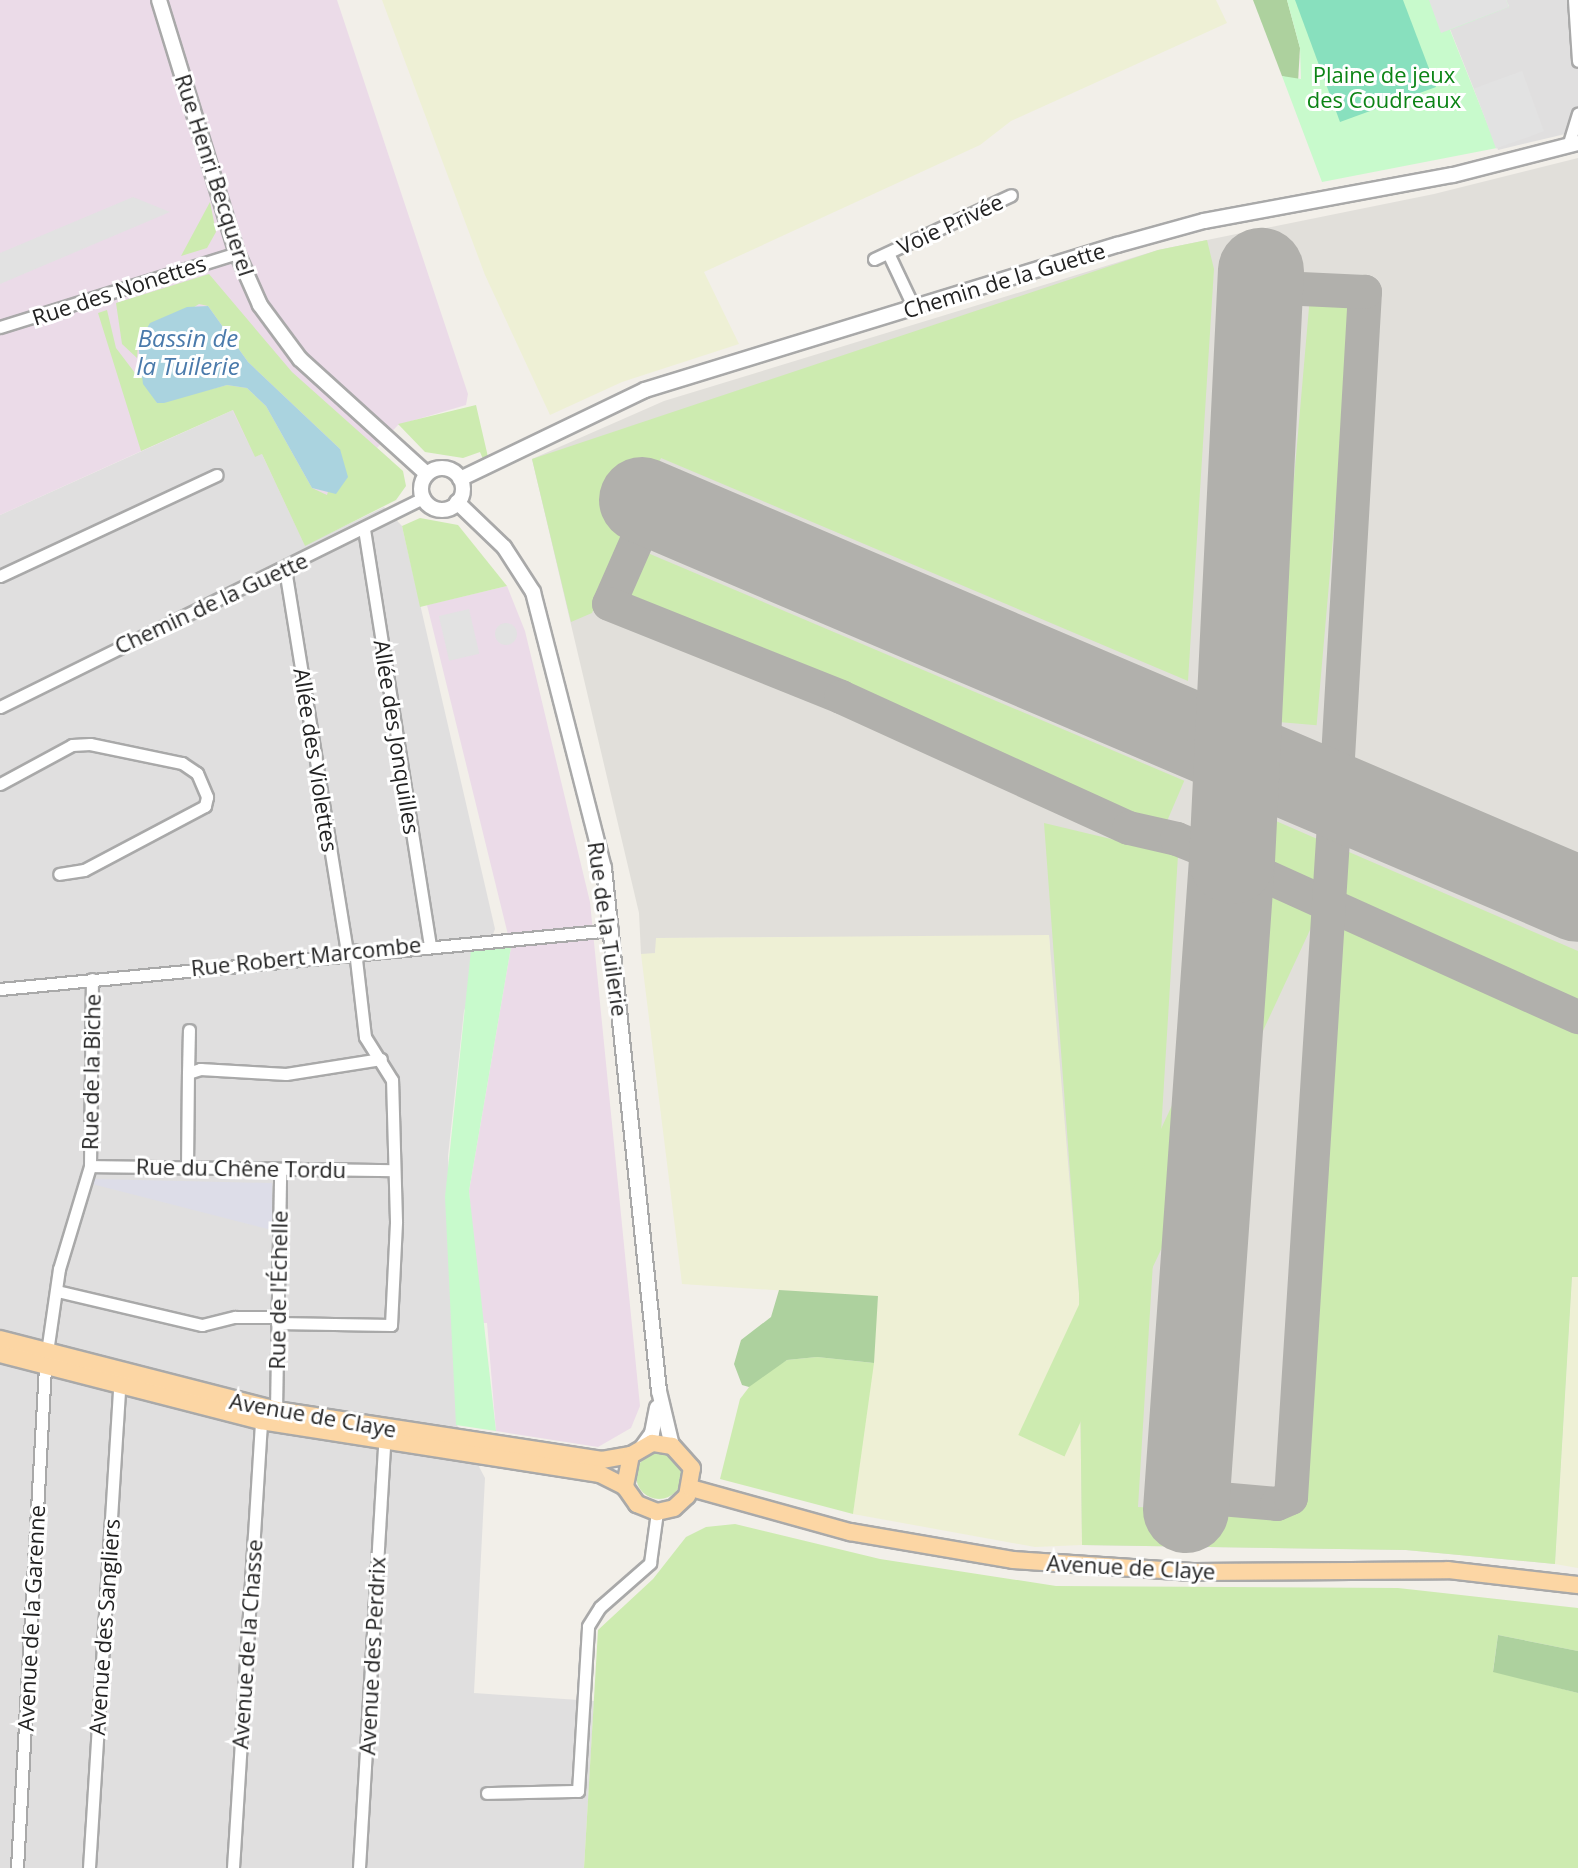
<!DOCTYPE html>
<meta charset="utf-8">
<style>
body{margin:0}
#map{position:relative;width:1578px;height:1868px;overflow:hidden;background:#f2efe9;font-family:"Open Sans",sans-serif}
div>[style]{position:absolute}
.residential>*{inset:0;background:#e0dfdf}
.industrial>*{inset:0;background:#ebdbe8}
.airport>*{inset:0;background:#e1dfda}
.farmland>*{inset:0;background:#eef0d5}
.grass>*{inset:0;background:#cdebb0;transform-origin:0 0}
.round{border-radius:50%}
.forest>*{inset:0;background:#add19e}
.park>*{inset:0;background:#c8facc}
.pitch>*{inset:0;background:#88e0be}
.parking>*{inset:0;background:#e2e2e2;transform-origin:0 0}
.plaza>*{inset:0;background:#dddde8}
.water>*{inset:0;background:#aad3df}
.taxiway>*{height:34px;margin:-17px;padding:0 17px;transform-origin:17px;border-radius:17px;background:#b1b0ac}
.runway>*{height:86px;margin:-43px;padding:0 43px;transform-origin:43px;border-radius:43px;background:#b1b0ac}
.roads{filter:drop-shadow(2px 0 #a9a9a9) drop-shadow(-2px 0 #a9a9a9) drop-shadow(0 2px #a9a9a9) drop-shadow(0 -2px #a9a9a9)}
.minor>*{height:11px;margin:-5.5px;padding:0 5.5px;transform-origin:5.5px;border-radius:5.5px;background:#fff}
.tertiary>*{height:14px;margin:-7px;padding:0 7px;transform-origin:7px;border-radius:7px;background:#fff}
.tertiary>.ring{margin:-7px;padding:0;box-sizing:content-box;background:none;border:14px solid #fff;border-radius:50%}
.primary>*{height:16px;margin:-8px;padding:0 8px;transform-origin:8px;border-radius:8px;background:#fcd6a4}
span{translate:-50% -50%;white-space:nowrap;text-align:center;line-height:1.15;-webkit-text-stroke:6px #fff;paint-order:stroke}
.park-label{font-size:22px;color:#0c8416}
.street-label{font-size:22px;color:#222}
.water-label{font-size:24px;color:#4a7aab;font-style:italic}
</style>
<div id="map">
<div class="residential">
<div style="clip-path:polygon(1506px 0,1578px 0,1578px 131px,1498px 150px,1450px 29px,1509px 6px)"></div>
<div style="clip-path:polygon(233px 410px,255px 456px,262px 454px,305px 545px,384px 507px,402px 526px,495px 929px,464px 1011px,448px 1156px,457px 1425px,485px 1478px,474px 1693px,594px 1701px,584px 1868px,0 1868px,0 515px)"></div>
</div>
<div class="industrial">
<div style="clip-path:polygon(0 0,337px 0,468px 394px,466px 405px,398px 425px,377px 448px,391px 460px,305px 546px,262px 454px,255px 457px,232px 410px,0 515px)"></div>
<div style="clip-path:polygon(507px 586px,525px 631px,590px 902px,640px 1406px,631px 1428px,598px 1447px,496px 1431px,487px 1323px,480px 1323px,469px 1191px,511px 947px,427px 605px)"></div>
</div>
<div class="airport">
<div style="clip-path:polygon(1578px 158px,1578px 1277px,1572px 1277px,1555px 1564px,1406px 1550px,1082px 1545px,1049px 936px,657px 938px,655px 954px,641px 954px,639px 913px,532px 459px,664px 401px,1158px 250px,1434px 194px)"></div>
</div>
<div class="farmland">
<div style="clip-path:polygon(382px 0,1216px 0,1227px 23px,1011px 121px,980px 145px,704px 272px,739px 344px,622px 382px,550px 415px,485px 275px)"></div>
<div style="clip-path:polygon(1049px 935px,1079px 1293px,1082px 1545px,1035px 1547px,853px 1514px,878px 1297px,682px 1284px,641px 954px,655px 953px,656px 938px)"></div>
<div style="clip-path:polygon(1572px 1277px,1578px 1277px,1578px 1568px,1555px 1564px)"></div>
</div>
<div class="grass">
<div style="clip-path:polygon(210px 202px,216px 232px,207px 248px,181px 256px)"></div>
<div style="clip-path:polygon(1207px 240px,1214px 269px,1188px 681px,661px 458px,592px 613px,571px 622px,532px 459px,1158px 250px)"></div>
<div style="clip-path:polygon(209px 274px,292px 372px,403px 471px,406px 486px,396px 500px,305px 546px,262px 454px,255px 457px,233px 410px,141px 451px,98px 313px,107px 310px,116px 348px,135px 373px,138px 365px,157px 403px,227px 385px,247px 388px,266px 406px,312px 488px,327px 495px,340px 449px,248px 362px,208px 306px,199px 304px,138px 343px,137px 358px,122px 344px,116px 303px)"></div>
<div style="left:1310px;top:296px;width:44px;height:427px;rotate:5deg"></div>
<div style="clip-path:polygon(476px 405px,488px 457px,483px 459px,480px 452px,463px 458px,425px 452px,398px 424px)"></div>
<div style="clip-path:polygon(420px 518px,458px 525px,507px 586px,420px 607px,402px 526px)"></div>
<div style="left:643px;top:551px;width:588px;height:49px;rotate:23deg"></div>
<div style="clip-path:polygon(1276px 821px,1322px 841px,1318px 895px,1273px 872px)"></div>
<div style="clip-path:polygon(1044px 823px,1178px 855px,1138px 1507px,1281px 1515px,1292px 1514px,1303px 1493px,1335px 921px,1578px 1025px,1578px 1277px,1572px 1277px,1555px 1564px,1406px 1550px,1082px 1545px,1079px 1293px)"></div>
<div style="clip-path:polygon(1342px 849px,1578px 951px,1578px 1004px,1340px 904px)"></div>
<div style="left:1271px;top:893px;width:51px;height:598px;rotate:25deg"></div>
<div style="clip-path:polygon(817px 1357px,874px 1363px,853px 1514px,720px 1479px,740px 1399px,756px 1378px,787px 1360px)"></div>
<div class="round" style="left:636px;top:1453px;width:46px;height:46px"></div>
<div style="clip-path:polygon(735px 1524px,880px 1559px,1056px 1586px,1398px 1588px,1578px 1608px,1578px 1651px,1498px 1635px,1493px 1671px,1578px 1693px,1578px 1868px,584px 1868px,598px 1630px,653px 1579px,686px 1537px,706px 1527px)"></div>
</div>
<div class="forest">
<div style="clip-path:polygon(1253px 0,1287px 0,1300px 48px,1298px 82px,1282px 76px)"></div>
<div style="clip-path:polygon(779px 1290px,878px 1296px,874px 1363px,817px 1357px,787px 1360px,749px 1387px,742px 1385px,734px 1364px,741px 1340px,771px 1317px)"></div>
<div style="clip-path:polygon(1498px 1635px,1578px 1651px,1578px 1693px,1493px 1672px)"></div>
</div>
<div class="park">
<div style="clip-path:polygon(1287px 0,1506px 0,1509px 7px,1450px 30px,1497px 148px,1322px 182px,1282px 76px,1301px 79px,1300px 48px)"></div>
<div style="clip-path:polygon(511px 947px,469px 1191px,496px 1431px,456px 1425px,445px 1197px,471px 950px)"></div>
</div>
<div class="pitch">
<div style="clip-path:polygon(1295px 0,1403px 0,1436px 87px,1340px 122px)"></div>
</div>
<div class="parking">
<div style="clip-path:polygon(1429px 0,1506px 0,1509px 7px,1441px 33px)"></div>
<div style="left:1522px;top:71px;width:64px;height:51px;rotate:70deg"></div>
<div style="clip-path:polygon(133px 197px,170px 212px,0 284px,0 253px)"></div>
<div style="left:469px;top:609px;width:46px;height:31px;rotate:77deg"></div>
<div class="round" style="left:495px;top:623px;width:22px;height:22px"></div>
</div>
<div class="plaza">
<div style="clip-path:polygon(94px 1179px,272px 1183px,272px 1230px,92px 1184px)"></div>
</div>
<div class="water">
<div style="clip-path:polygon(208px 306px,248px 362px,340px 449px,348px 477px,336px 494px,312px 488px,266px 406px,247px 388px,227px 385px,164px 403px,157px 403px,143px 384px,138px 343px,150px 323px,187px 307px)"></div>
</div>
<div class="taxiway">
<div style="left:653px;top:504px;width:109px;rotate:113.7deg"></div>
<div style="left:609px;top:604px;width:250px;rotate:21.8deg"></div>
<div style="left:841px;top:697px;width:316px;rotate:24.5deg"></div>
<div style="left:1129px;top:828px;width:49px;rotate:12.9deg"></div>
<div style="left:1177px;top:839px;width:59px;rotate:21.8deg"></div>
<div style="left:1232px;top:861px;width:380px;rotate:24.3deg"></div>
<div style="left:1186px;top:1496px;width:91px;rotate:5deg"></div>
<div style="left:1277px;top:1504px;width:15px;rotate:-23deg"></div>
<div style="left:1291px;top:1498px;width:707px;rotate:-86.35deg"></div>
<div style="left:1336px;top:792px;width:501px;rotate:-86.68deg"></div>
<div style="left:1365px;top:292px;width:105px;rotate:-177.3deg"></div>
</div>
<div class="runway">
<div style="left:642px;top:500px;width:1017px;rotate:23.09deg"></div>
<div style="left:1186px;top:1510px;width:651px;rotate:-85.95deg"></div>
<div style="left:1232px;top:861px;width:591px;rotate:-87.19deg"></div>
</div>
<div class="roads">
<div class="minor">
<div style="left:1574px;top:0;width:61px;rotate:86.2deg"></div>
<div style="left:1568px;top:146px;width:34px;rotate:-73deg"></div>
<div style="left:888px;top:253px;width:61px;rotate:64.7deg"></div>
<div style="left:874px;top:259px;width:151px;rotate:-25deg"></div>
<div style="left:0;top:327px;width:248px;rotate:-17.3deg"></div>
<div style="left:364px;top:529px;width:420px;rotate:81deg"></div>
<div style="left:285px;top:569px;width:388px;rotate:80.8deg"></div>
<div style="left:0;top:576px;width:239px;rotate:-25deg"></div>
<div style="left:0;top:707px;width:472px;rotate:-26.3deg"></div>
<div style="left:0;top:784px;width:82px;rotate:-28.4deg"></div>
<div style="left:72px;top:745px;width:18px;rotate:-3deg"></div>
<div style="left:90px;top:744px;width:94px;rotate:11.7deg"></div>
<div style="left:182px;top:763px;width:18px;rotate:34deg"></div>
<div style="left:197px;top:773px;width:26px;rotate:67deg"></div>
<div style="left:207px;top:797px;width:9px;rotate:103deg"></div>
<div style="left:205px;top:806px;width:137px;rotate:152.1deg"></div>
<div style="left:84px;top:870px;width:25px;rotate:171deg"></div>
<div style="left:0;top:989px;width:615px;rotate:-5.51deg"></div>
<div style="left:188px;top:1073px;width:43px;rotate:-88.7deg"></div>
<div style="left:90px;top:1166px;width:301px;rotate:0.8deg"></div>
<div style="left:187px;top:1167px;width:94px;rotate:-89.4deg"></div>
<div style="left:188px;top:1073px;width:13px;rotate:-18deg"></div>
<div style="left:200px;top:1069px;width:86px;rotate:3.3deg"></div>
<div style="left:286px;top:1074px;width:96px;rotate:-9deg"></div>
<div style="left:57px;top:1291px;width:149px;rotate:13.2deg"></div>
<div style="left:202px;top:1325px;width:34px;rotate:-14deg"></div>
<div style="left:235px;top:1317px;width:42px"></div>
<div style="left:277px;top:1323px;width:114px;rotate:1deg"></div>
<div style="left:391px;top:1325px;width:104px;rotate:-87.2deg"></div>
<div style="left:396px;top:1221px;width:141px;rotate:-91.6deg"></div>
<div style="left:392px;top:1080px;width:51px;rotate:-122.1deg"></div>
<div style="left:365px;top:1037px;width:87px;rotate:-96.6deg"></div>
<div style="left:47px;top:1352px;width:84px;rotate:-81.8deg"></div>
<div style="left:59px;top:1269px;width:108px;rotate:-73.2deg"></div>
<div style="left:90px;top:1166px;width:187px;rotate:-89.4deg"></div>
<div style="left:276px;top:1410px;width:241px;rotate:-89deg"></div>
<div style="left:487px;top:1793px;width:91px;rotate:-1.3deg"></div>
<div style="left:578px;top:1791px;width:165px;rotate:-86.5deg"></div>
<div style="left:588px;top:1626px;width:22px;rotate:-58deg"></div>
<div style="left:600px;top:1607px;width:67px;rotate:-41.3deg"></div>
<div style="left:650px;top:1563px;width:51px;rotate:-82.2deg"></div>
<div style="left:17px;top:1868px;width:502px;rotate:-86.8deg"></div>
<div style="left:89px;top:1868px;width:482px;rotate:-86.4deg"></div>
<div style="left:233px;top:1868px;width:448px;rotate:-86.4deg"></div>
<div style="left:359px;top:1868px;width:426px;rotate:-86.6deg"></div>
</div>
<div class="tertiary">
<div style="left:159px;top:0;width:265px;rotate:72.9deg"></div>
<div style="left:237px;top:253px;width:57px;rotate:66.1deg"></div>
<div style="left:260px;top:305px;width:67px;rotate:53.5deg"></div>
<div style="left:300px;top:359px;width:171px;rotate:42.2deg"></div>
<div class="ring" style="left:421px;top:468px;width:28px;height:28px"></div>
<div style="left:460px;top:479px;width:205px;rotate:-25.7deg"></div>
<div style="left:645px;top:390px;width:494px;rotate:-17.1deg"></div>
<div style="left:1117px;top:245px;width:90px;rotate:-15.4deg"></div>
<div style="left:1204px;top:221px;width:253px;rotate:-10.5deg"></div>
<div style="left:1453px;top:175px;width:129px;rotate:-14.4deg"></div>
<div style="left:457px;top:502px;width:65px;rotate:43.8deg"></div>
<div style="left:504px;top:547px;width:54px;rotate:57.2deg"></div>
<div style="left:533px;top:592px;width:285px;rotate:75.6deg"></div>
<div style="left:604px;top:868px;width:526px;rotate:84deg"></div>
<div style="left:659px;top:1391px;width:57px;rotate:76.7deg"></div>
<div style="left:642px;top:1447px;width:17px;rotate:-54deg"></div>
<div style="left:652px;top:1433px;width:26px;rotate:-79deg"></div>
</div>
<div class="primary">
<div style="left:0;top:1339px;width:285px;rotate:14.4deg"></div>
<div style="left:276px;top:1410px;width:330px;rotate:8.7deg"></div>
<div style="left:602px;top:1460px;width:29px;rotate:-10deg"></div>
<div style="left:0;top:1354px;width:269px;rotate:14.4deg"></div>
<div style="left:261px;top:1421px;width:343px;rotate:8.9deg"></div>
<div style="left:600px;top:1474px;width:28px;rotate:27deg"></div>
<div style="left:625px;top:1487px;width:21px;rotate:55deg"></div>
<div style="left:637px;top:1504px;width:22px;rotate:22deg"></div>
<div style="left:657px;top:1512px;width:17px;rotate:-13deg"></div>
<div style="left:674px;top:1508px;width:18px;rotate:-43deg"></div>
<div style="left:687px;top:1496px;width:28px;rotate:-80deg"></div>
<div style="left:692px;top:1468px;width:30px;rotate:-132deg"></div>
<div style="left:672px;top:1446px;width:20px;rotate:-171deg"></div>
<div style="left:652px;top:1443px;width:24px;rotate:150deg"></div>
<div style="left:631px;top:1455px;width:33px;rotate:101deg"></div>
<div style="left:691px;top:1488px;width:165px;rotate:15.5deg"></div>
<div style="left:850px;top:1532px;width:165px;rotate:9.7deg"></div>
<div style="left:1013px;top:1560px;width:180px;rotate:3.8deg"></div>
<div style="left:1193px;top:1572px;width:255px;rotate:-0.4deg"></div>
<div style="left:1448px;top:1570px;width:131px;rotate:6.6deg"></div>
</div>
</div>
<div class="park-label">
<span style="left:1384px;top:87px">Plaine de jeux<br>des Coudreaux</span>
</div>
<div class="street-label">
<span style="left:215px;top:175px;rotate:72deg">Rue Henri Becquerel</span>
<span style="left:950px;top:224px;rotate:-25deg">Voie Privée</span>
<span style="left:1004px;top:280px;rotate:-17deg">Chemin de la Guette</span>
<span style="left:119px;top:290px;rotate:-18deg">Rue des Nonettes</span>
<span style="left:211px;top:603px;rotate:-25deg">Chemin de la Guette</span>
<span style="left:397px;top:737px;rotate:81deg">Allée des Jonquilles</span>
<span style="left:316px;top:760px;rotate:81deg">Allée des Violettes</span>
<span style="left:608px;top:929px;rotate:82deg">Rue de la Tuilerie</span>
<span style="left:306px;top:956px;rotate:-6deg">Rue Robert Marcombe</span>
<span style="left:91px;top:1072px;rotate:-89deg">Rue de la Biche</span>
<span style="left:241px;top:1168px;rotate:1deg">Rue du Chêne Tordu</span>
<span style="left:278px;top:1290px;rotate:-89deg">Rue de l'Échelle</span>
<span style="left:313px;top:1415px;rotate:10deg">Avenue de Claye</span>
<span style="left:1131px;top:1567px;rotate:3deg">Avenue de Claye</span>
<span style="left:31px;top:1618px;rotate:-87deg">Avenue de la Garenne</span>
<span style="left:104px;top:1627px;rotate:-86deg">Avenue des Sangliers</span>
<span style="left:247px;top:1644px;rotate:-86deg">Avenue de la Chasse</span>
<span style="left:372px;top:1656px;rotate:-87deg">Avenue des Perdrix</span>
</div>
<div class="water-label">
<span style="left:188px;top:352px">Bassin de<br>la Tuilerie</span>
</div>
</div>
